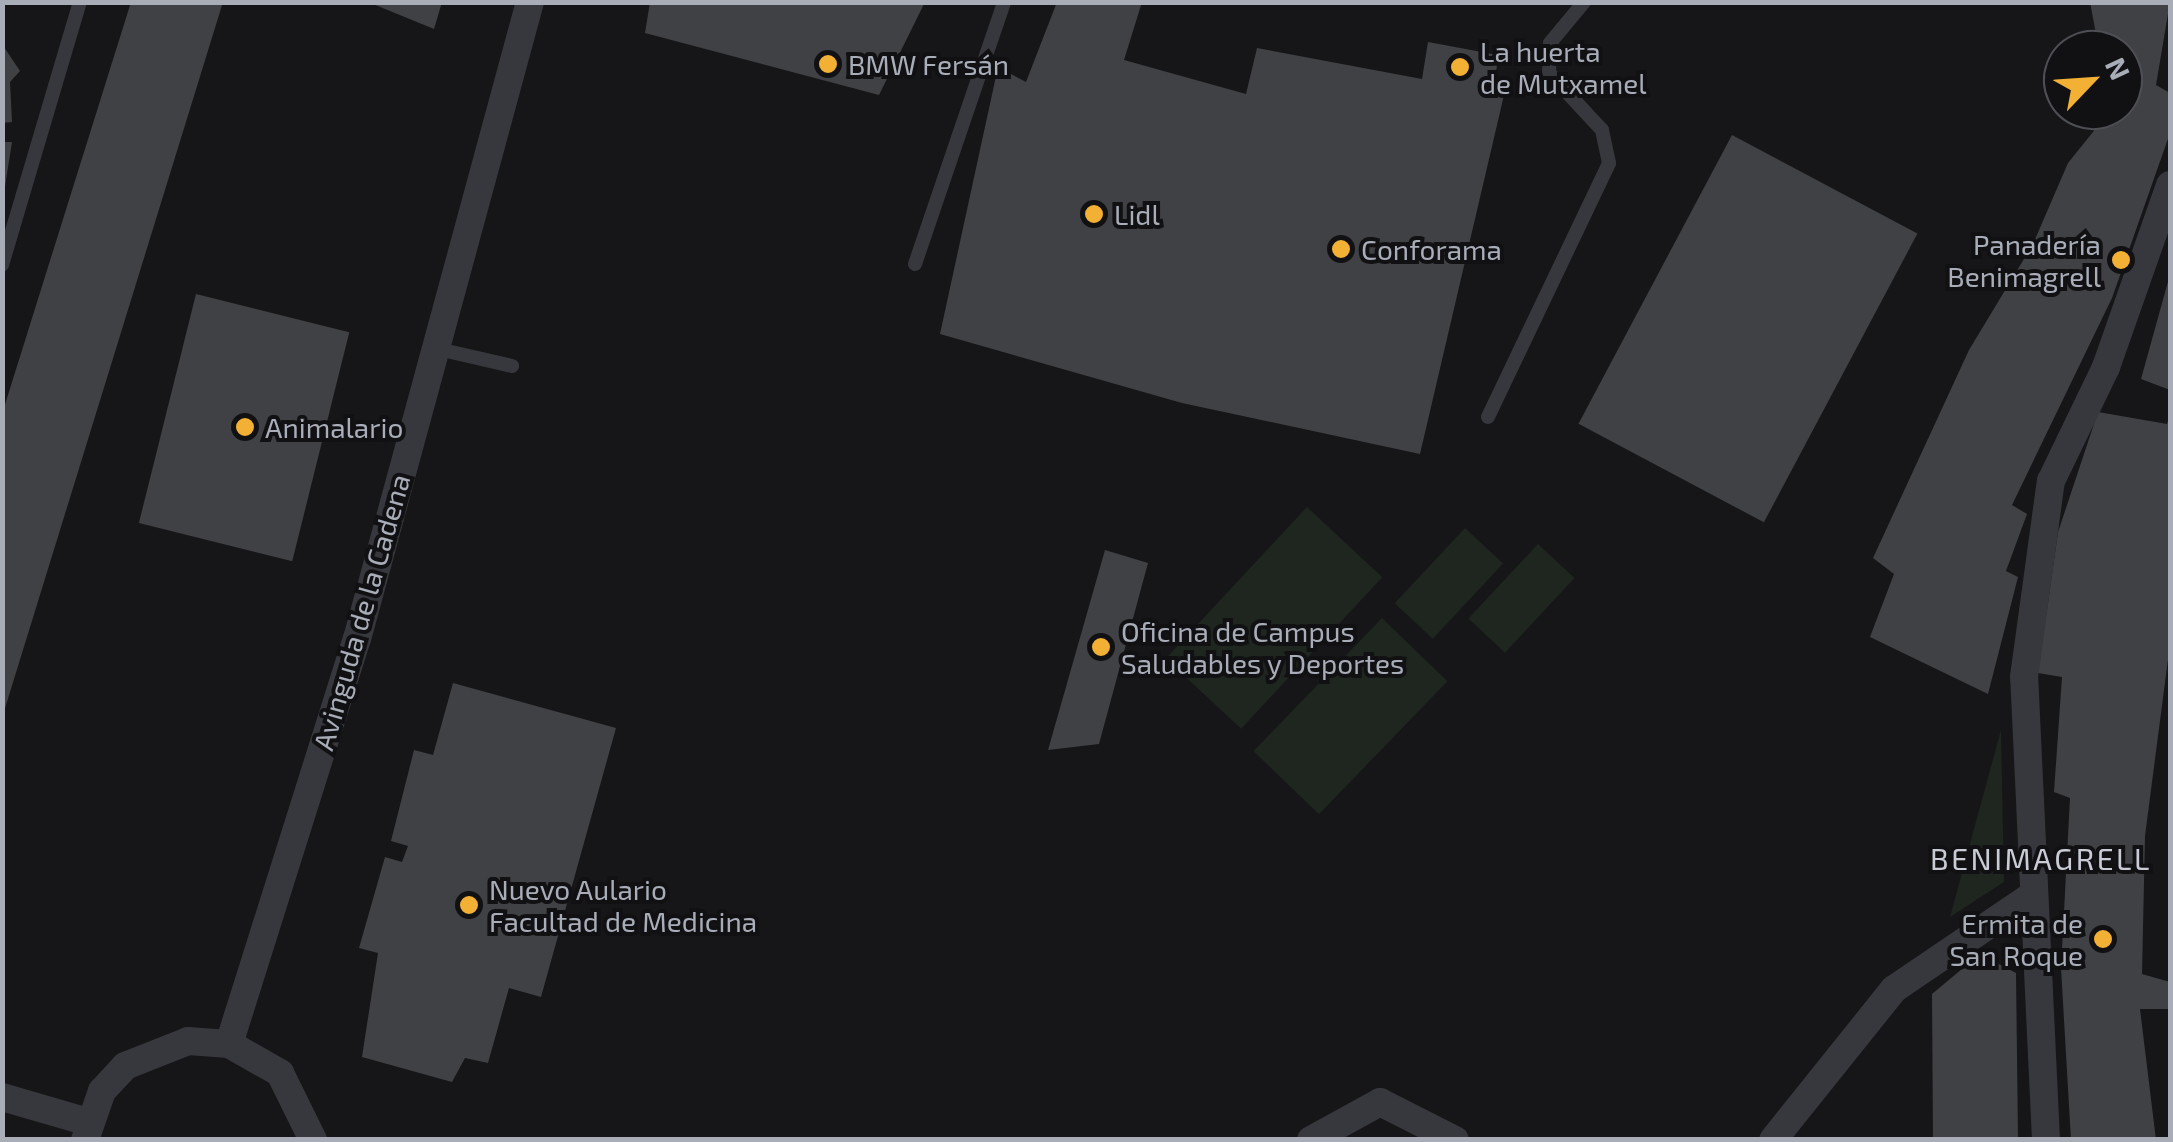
<!DOCTYPE html>
<meta charset="utf-8">
<style>
body{margin:0}
#map{position:relative;width:2173px;height:1142px;overflow:hidden;background:#161618;font-family:"Exo 2",sans-serif}
div>[style]{position:absolute}
.green>*{inset:0;background:#1e261f;transform-origin:0 0}
.building>*{inset:0;background:#404145;transform-origin:0 0}
.service>*{height:14px;margin:-7px;padding:0 7px;transform-origin:7px;border-radius:7px;background:#37383d}
.minor>*{height:28px;margin:-14px;padding:0 14px;transform-origin:14px;border-radius:14px;background:#37383d}
.dots>*{width:28px;height:28px;translate:-50% -50%;box-sizing:border-box;border:5px solid #111113;border-radius:50%}
span{translate:-50% -50%;white-space:nowrap;text-align:center;line-height:1.15;-webkit-text-stroke:8px #111113;paint-order:stroke}
.poi-label{font-size:28px;color:#a8adb8}
.left{translate:0 -50%;text-align:left}
.right{translate:-100% -50%;text-align:right}
.street-label{font-size:28px;color:#a8adb8}
.neighbourhood-label{font-size:30px;color:#c9ccd4;letter-spacing:2.5px}
.frame{position:absolute;inset:0;border:5px solid #a8adb8;pointer-events:none}
.north{position:absolute;left:2043px;top:30px;width:100px;height:100px;box-sizing:border-box;background:#111113;border:2px solid #4d4f55;border-radius:50%;rotate:65deg;font-size:28px;font-weight:700;line-height:40px;text-align:center;color:#a8adb8}
.north::after{content:'';display:block;margin:auto;width:35px;height:45px;background:#f2b134;clip-path:polygon(50% 0,100% 100%,50% 72%,0 100%)}
</style>
<div id="map">
<div class="green">
<div style="left:1307px;top:507px;width:103px;height:207px;rotate:43deg"></div>
<div style="left:1465px;top:528px;width:52px;height:103px;rotate:43deg"></div>
<div style="left:1538px;top:544px;width:50px;height:102px;rotate:43deg"></div>
<div style="left:1382px;top:618px;width:91px;height:185px;rotate:44deg"></div>
<div style="clip-path:polygon(2001px 730px,2004px 882px,1950px 917px)"></div>
</div>
<div class="building">
<div style="clip-path:polygon(131px 2px,223px 2px,2px 718px,2px 414px)"></div>
<div style="clip-path:polygon(368px 2px,442px 2px,434px 29px)"></div>
<div style="clip-path:polygon(650px 2px,925px 2px,879px 95px,645px 33px)"></div>
<div style="clip-path:polygon(1057px 2px,1142px 2px,1124px 60px,1246px 94px,1257px 48px,1422px 79px,1428px 42px,1498px 55px,1494px 93px,1504px 95px,1420px 454px,1182px 403px,940px 334px,998px 67px,1026px 82px)"></div>
<div style="clip-path:polygon(2090px 2px,2170px 2px,2156px 85px,2170px 93px,2170px 133px,2112px 298px,2012px 505px,2027px 514px,2006px 571px,2018px 577px,1988px 694px,1870px 637px,1894px 574px,1873px 558px,1969px 350px,2033px 244px,2068px 163px,2097px 127px,2095px 110px,2123px 110px,2123px 50px,2099px 50px)"></div>
<div style="clip-path:polygon(2px 44px,20px 71px,10px 82px,12px 122px,2px 123px)"></div>
<div style="left:1732px;top:135px;width:210px;height:327px;rotate:28deg"></div>
<div style="clip-path:polygon(2px 142px,12px 142px,3px 199px,2px 199px)"></div>
<div style="clip-path:polygon(2169px 278px,2170px 278px,2170px 390px,2141px 379px)"></div>
<div style="left:196px;top:294px;width:158px;height:236px;rotate:14deg"></div>
<div style="clip-path:polygon(2098px 412px,2167px 424px,2170px 414px,2170px 644px,2145px 836px,2142px 974px,2170px 982px,2170px 1009px,2140px 1009px,2156px 1140px,2071px 1140px,2061px 968px,2070px 798px,2054px 792px,2062px 677px,2038px 673px,2058px 532px)"></div>
<div style="clip-path:polygon(1105px 550px,1148px 563px,1099px 744px,1048px 750px)"></div>
<div style="clip-path:polygon(453px 683px,616px 728px,541px 997px,509px 988px,488px 1063px,465px 1058px,452px 1082px,362px 1057px,378px 953px,359px 948px,385px 857px,402px 862px,408px 846px,391px 841px,414px 750px,433px 755px)"></div>
<div style="clip-path:polygon(1980px 954px,2016px 973px,2018px 1140px,1933px 1140px,1932px 994px)"></div>
</div>
<div class="service">
<div style="left:915px;top:264px;width:277px;rotate:-71.2deg"></div>
<div style="left:2px;top:265px;width:274px;rotate:-73.5deg"></div>
<div style="left:438px;top:349px;width:76px;rotate:12.9deg"></div>
<div style="left:1488px;top:417px;width:281px;rotate:-64.5deg"></div>
<div style="left:1609px;top:163px;width:34px;rotate:-102deg"></div>
<div style="left:1602px;top:130px;width:78px;rotate:-132.9deg"></div>
<div style="left:1549px;top:73px;width:30px;rotate:-88deg"></div>
<div style="left:1550px;top:43px;width:53px;rotate:-50.3deg"></div>
</div>
<div class="minor">
<div style="left:229px;top:1044px;width:425px;rotate:-72.5deg"></div>
<div style="left:357px;top:639px;width:660px;rotate:-74.81deg"></div>
<div style="left:2px;top:1097px;width:90px;rotate:16.2deg"></div>
<div style="left:85px;top:1140px;width:52px;rotate:-70.9deg"></div>
<div style="left:102px;top:1091px;width:34px;rotate:-47deg"></div>
<div style="left:125px;top:1066px;width:68px;rotate:-21.6deg"></div>
<div style="left:188px;top:1041px;width:41px;rotate:4.2deg"></div>
<div style="left:229px;top:1044px;width:59px;rotate:29.6deg"></div>
<div style="left:280px;top:1073px;width:75px;rotate:63.8deg"></div>
<div style="left:1311px;top:1140px;width:79px;rotate:-28.8deg"></div>
<div style="left:1380px;top:1102px;width:84px;rotate:26.9deg"></div>
<div style="left:1773px;top:1140px;width:193px;rotate:-51.3deg"></div>
<div style="left:1894px;top:989px;width:168px;rotate:-34.1deg"></div>
<div style="left:2046px;top:1140px;width:464px;rotate:-92.7deg"></div>
<div style="left:2024px;top:677px;width:198px;rotate:-82.2deg"></div>
<div style="left:2051px;top:481px;width:127px;rotate:-64.2deg"></div>
<div style="left:2106px;top:367px;width:193px;rotate:-70.6deg"></div>
</div>
<div class="dots">
<div style="left:828px;top:64px;background:#f2b134"></div>
<div style="left:1460px;top:67px;background:#f2b134"></div>
<div style="left:1094px;top:214px;background:#f2b134"></div>
<div style="left:1341px;top:249px;background:#f2b134"></div>
<div style="left:2121px;top:260px;background:#f2b134"></div>
<div style="left:245px;top:427px;background:#f2b134"></div>
<div style="left:1101px;top:647px;background:#f2b134"></div>
<div style="left:469px;top:905px;background:#f2b134"></div>
<div style="left:2103px;top:939px;background:#f2b134"></div>
</div>
<div class="poi-label">
<span class="left" style="left:1480px;top:67px">La huerta<br>de Mutxamel</span>
<span class="left" style="left:848px;top:64px">BMW Fersán</span>
<span class="left" style="left:1114px;top:214px">Lidl</span>
<span class="right" style="left:2101px;top:260px">Panadería<br>Benimagrell</span>
<span class="left" style="left:1361px;top:249px">Conforama</span>
<span class="left" style="left:265px;top:427px">Animalario</span>
<span class="left" style="left:1121px;top:647px">Oficina de Campus<br>Saludables y Deportes</span>
<span class="left" style="left:489px;top:905px">Nuevo Aulario<br>Facultad de Medicina</span>
<span class="right" style="left:2083px;top:939px">Ermita de<br>San Roque</span>
</div>
<div class="street-label">
<span style="left:361px;top:612px;rotate:-74deg">Avinguda de la Cadena</span>
</div>
<div class="neighbourhood-label">
<span style="left:2041px;top:858px">BENIMAGRELL</span>
</div>
<div class="frame"></div>
<div class="north">N</div>
</div>
